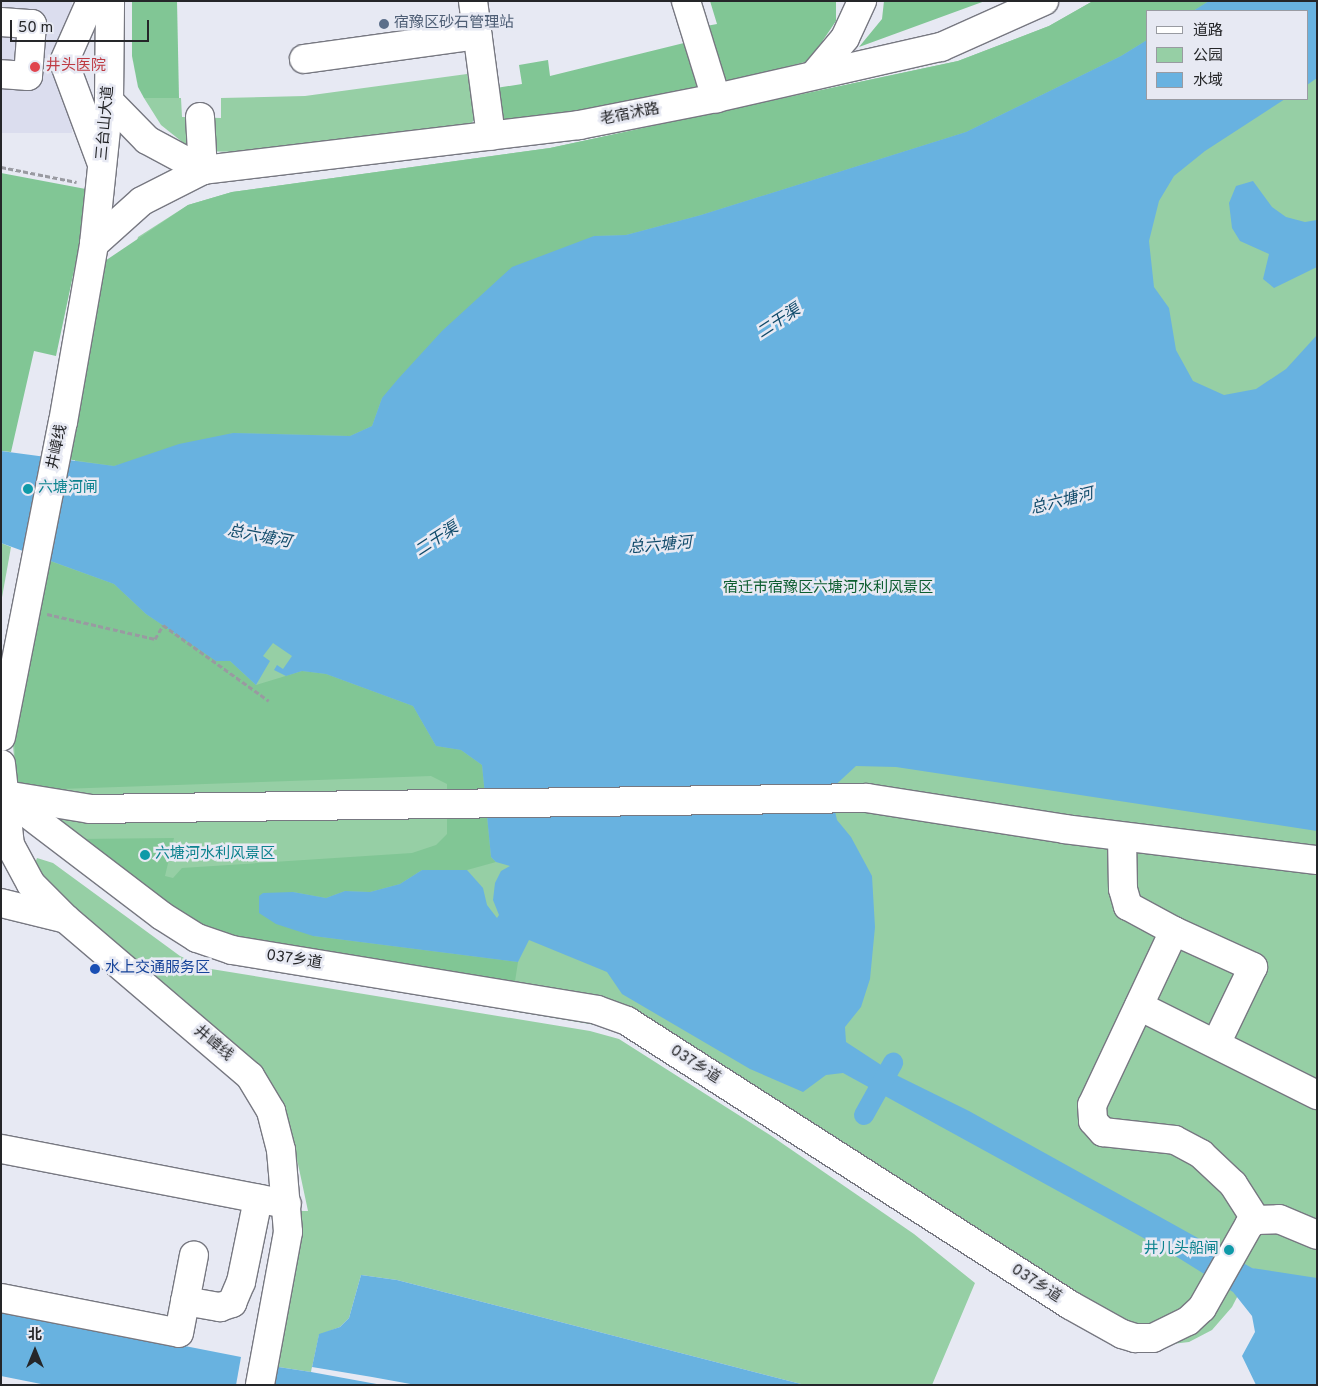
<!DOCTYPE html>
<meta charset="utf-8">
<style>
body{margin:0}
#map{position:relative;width:1318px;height:1386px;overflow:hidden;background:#e7e9f3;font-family:Overpass,"Noto Sans SC",sans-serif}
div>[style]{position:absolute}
.built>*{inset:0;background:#dbddee;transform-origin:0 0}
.green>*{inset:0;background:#96cfa5}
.forest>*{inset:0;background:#81c695}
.water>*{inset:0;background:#68b2e0}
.pier>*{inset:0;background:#e7e9f3}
.canal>*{height:20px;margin:-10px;padding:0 10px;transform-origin:10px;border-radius:10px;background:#68b2e0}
.path>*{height:3px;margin-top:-1.5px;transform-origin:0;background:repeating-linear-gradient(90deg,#999aa1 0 5px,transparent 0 7.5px)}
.roads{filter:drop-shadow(1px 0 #777881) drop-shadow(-1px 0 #777881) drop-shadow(0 1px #777881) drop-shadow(0 -1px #777881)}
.minor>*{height:28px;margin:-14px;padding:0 14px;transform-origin:14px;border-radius:14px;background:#fff}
.major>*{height:28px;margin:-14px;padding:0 14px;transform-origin:14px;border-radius:14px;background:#fff}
.dots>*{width:14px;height:14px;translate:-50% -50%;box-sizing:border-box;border:2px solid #e7e9f3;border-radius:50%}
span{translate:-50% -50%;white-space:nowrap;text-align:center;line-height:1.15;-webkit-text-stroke:5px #e7e9f3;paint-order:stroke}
.service-label{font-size:15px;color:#4e5e75}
.left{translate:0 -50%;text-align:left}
.health-label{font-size:15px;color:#be3a42}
.street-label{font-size:15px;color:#252629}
.culture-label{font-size:15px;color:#0d838f}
.right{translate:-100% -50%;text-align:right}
.park-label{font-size:15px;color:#0d5d30}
.transit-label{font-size:15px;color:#164399}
.water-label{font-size:16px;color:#114b6b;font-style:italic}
.frame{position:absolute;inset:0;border:2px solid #252629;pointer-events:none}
.legend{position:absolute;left:1146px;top:10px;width:162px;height:90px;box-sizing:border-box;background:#e7e9f3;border:1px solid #999ba2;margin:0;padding:6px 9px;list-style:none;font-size:15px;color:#252629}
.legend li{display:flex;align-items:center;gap:10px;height:25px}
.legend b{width:25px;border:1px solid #999ba2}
.north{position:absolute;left:10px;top:1326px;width:50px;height:50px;-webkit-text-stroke:4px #e7e9f3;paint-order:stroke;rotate:0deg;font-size:14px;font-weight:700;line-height:20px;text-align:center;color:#252629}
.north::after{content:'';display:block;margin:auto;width:18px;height:22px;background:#252629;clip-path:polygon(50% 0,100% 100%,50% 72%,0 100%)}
.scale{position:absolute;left:10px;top:20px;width:139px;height:22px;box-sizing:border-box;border:2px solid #252629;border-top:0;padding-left:6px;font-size:15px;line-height:18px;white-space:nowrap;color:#252629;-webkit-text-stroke:4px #e7e9f3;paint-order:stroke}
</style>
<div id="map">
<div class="built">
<div style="left:1px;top:1px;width:71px;height:132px"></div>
</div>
<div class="green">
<div style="clip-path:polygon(evenodd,1093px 1px,1317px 1px,1317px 1290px,1252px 1268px,1232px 1307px,1212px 1330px,1189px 1342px,1155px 1346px,639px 1039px,595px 1025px,236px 964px,193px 948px,32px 834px,16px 783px,13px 745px,47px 560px,138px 237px,188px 205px,232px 192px,550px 148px,958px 61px,1049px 26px,1093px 1px,1147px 11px,1307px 11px,1307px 99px,1147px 99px,1147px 11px)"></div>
<div style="clip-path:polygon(467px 74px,475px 101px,474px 120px,470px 125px,239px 152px,199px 151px,186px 145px,161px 125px,144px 98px,181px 98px,182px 117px,221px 118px,221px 98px,305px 96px)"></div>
<div style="clip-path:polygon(1px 543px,11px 547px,1px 603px)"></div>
<div style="clip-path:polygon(37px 858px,53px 863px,180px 956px,205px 968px,590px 1031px,619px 1039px,770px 1135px,914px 1234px,975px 1283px,932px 1385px,805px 1385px,397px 1280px,361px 1275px,349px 1318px,340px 1327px,319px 1335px,311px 1372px,272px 1366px,300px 1211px,308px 1211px,298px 1164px,285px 1124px,241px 1051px,182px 998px,72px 911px,34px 866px)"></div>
</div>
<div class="forest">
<div style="clip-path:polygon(132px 1px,177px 1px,179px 98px,144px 98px,138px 87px,132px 56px)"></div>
<div style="clip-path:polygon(710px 1px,836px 1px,836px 21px,809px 61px,719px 84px,701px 27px,717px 24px)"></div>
<div style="clip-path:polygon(884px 1px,985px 1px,859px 47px,882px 19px)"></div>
<div style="clip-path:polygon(1093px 1px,1209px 1px,1193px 11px,1147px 11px,1147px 40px,1121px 56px,966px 132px,701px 215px,626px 235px,594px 236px,382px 398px,372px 426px,350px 436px,233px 433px,114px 466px,66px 459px,99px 265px,188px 205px,232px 192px,550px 148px,958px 61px,1049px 26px)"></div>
<div style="clip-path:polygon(688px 42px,700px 89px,587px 111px,504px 121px,498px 112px,496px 88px,522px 84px,519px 65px,548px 60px,550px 76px)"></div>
<div style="clip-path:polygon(1px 173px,91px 190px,56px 356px,34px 351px,11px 452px,1px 451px)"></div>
<div style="clip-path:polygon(47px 560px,114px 584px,146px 614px,216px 660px,230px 661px,256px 685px,302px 671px,326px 674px,413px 706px,436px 746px,461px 750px,482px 765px,491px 857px,496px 862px,467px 870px,422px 870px,400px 884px,370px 892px,345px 891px,326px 898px,293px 892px,313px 936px,518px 962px,514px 988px,220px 937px,181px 915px,77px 839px,174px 838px,165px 876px,173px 878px,182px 868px,412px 853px,436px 845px,447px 834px,447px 784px,431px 776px,31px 790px,16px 783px,14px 728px)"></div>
</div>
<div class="water">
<div style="clip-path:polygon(1209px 1px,1317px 1px,1317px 78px,1307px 85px,1307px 11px,1193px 11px)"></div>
<div style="clip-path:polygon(1147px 40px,1147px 99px,1285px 99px,1205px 151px,1174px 176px,1159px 201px,1149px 241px,1154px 287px,1169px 308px,1176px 350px,1193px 381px,1224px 395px,1256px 389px,1286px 369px,1317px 335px,1317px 831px,896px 767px,856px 766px,830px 790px,837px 820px,851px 837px,872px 876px,875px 927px,870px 979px,861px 1007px,845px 1027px,846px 1042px,898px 1076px,969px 1111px,1252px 1268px,1317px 1278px,1317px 1385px,1256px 1385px,1242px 1356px,1255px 1332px,1252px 1316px,1233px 1292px,1169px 1252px,843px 1073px,826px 1075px,803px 1092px,750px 1069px,622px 994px,607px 972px,529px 940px,518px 962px,313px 936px,276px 924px,259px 913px,259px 896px,263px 893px,293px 892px,326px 898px,345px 891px,370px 892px,400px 884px,422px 870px,467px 870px,483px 888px,487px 905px,497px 918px,499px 915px,493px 900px,495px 883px,501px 871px,510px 866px,496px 862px,491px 857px,482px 765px,461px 750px,436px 746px,413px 706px,326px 674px,302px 671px,286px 676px,274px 670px,277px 665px,283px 669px,292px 656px,273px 643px,263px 656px,270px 661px,256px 685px,230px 661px,216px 661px,146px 614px,114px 584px,1px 543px,1px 451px,114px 466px,179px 444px,233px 433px,350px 436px,372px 426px,382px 398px,398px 379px,442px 331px,512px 267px,594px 236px,626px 235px,701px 215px,966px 132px,1121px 56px)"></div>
<div style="clip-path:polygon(1253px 181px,1272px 207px,1286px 217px,1305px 222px,1317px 220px,1317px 267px,1274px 288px,1263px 279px,1269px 254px,1240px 241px,1232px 228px,1229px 203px,1236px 186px)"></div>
<div style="clip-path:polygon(361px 1275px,397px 1280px,805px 1385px,268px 1385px,272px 1366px,311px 1372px,319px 1334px,340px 1327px,349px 1318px)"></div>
<div style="clip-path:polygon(1px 1310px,241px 1357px,236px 1385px,46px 1385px,1px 1376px)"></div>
</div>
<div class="pier">
<div style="clip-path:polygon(312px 1367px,372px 1377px,416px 1385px,382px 1385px,311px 1372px)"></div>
</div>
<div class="canal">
<div style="left:864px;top:1115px;width:60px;rotate:-60.9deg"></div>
</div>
<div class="path">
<div style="left:1px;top:167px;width:77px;rotate:11.2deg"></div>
<div style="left:47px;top:614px;width:111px;rotate:13deg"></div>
<div style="left:155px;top:639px;width:16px;rotate:-60deg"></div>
<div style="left:163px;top:625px;width:130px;rotate:35.6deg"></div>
</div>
<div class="roads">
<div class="minor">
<div style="left:91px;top:1px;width:67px;rotate:113.9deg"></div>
<div style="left:64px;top:62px;width:109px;rotate:69.6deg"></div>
<div style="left:473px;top:1px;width:136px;rotate:82.4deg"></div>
<div style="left:686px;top:1px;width:102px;rotate:72.8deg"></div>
<div style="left:1px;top:22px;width:31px;rotate:4deg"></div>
<div style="left:32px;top:24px;width:52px;rotate:94.4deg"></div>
<div style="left:28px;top:76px;width:27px;rotate:-176deg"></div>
<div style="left:304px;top:59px;width:175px;rotate:-7.9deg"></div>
<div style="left:814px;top:75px;width:48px;rotate:-50deg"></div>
<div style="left:845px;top:38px;width:41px;rotate:-65.3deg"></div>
<div style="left:200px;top:117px;width:53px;rotate:86.8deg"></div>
<div style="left:2px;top:794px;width:201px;rotate:37.3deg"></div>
<div style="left:162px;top:916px;width:41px;rotate:32.2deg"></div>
<div style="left:197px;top:938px;width:37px;rotate:19deg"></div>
<div style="left:232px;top:950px;width:370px;rotate:9.3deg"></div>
<div style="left:597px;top:1010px;width:32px;rotate:20deg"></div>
<div style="left:627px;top:1021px;width:526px;rotate:32.66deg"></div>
<div style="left:1070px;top:1305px;width:60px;rotate:29.1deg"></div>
<div style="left:1122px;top:1334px;width:14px;rotate:17deg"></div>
<div style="left:1135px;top:1338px;width:18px"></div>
<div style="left:1153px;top:1338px;width:39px;rotate:-26deg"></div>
<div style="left:1188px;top:1321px;width:19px;rotate:-43deg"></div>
<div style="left:1202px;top:1308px;width:95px;rotate:-60.5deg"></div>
<div style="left:1249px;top:1225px;width:9px;rotate:-36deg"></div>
<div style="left:1256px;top:1220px;width:23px;rotate:-2deg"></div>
<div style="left:1279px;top:1219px;width:41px;rotate:22.8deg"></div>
<div style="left:11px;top:796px;width:80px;rotate:9.3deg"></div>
<div style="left:90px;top:809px;width:777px;rotate:-0.81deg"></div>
<div style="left:867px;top:798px;width:199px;rotate:8.9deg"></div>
<div style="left:1064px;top:829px;width:255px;rotate:7deg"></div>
<div style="left:1122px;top:837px;width:52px;rotate:88.9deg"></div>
<div style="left:1123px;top:889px;width:18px;rotate:74deg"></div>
<div style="left:1128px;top:906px;width:52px;rotate:28.5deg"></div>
<div style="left:1174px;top:931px;width:192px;rotate:115.2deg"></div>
<div style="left:1092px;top:1105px;width:16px;rotate:86deg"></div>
<div style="left:1093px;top:1121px;width:15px;rotate:48deg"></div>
<div style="left:1103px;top:1132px;width:72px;rotate:6.3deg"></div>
<div style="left:1175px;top:1140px;width:30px;rotate:28deg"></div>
<div style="left:1201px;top:1154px;width:44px;rotate:43.2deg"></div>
<div style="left:1233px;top:1184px;width:43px;rotate:57.4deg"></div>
<div style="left:1px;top:903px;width:67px;rotate:13.8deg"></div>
<div style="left:1174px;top:931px;width:87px;rotate:24.5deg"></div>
<div style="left:1253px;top:967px;width:85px;rotate:115.7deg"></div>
<div style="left:1139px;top:1006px;width:199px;rotate:26.6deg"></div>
<div style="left:1px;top:1149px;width:291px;rotate:10.9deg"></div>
<div style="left:1px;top:1298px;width:181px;rotate:11.1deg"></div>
<div style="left:179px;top:1333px;width:79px;rotate:-79.1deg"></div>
<div style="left:185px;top:1301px;width:36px;rotate:10deg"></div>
<div style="left:220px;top:1307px;width:13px;rotate:-18deg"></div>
<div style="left:232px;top:1303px;width:23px;rotate:-67deg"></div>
<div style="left:241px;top:1282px;width:85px;rotate:-78.4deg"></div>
</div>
<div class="major">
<div style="left:109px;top:101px;width:54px;rotate:45.7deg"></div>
<div style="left:147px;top:140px;width:64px;rotate:28.2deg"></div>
<div style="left:94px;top:244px;width:64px;rotate:-41.9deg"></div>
<div style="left:142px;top:201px;width:68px;rotate:-26.9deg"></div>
<div style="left:203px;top:170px;width:379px;rotate:-6.8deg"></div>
<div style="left:579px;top:125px;width:140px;rotate:-11.1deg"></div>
<div style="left:716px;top:98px;width:231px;rotate:-12.8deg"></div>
<div style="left:941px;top:47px;width:113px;rotate:-24.1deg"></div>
<div style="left:1px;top:737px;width:321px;rotate:-78.9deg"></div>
<div style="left:63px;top:422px;width:181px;rotate:-80.1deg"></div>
<div style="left:94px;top:244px;width:144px;rotate:-84deg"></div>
<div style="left:109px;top:101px;width:100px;rotate:-89.4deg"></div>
<div style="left:1px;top:764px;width:81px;rotate:83.7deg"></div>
<div style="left:10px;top:845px;width:44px;rotate:61.7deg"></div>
<div style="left:31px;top:884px;width:49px;rotate:45deg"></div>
<div style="left:66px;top:919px;width:242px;rotate:40.5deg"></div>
<div style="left:250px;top:1076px;width:41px;rotate:59deg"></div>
<div style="left:271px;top:1111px;width:40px;rotate:75.6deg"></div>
<div style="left:281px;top:1150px;width:82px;rotate:85.1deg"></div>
<div style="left:288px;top:1232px;width:156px;rotate:100.4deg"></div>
</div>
</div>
<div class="dots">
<div style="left:384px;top:24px;background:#5c6f8a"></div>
<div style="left:35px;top:67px;background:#e0444e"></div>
<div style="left:28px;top:489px;background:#0f9aa8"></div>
<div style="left:145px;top:855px;background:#0f9aa8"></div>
<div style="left:95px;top:969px;background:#1a4fb4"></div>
<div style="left:1229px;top:1250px;background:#0f9aa8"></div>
</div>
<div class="service-label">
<span class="left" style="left:394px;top:24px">宿豫区砂石管理站</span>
</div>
<div class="health-label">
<span class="left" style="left:46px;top:67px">井头医院</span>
</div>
<div class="street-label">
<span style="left:630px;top:115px;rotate:-11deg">老宿沭路</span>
<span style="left:106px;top:123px;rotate:-85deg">三台山大道</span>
<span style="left:58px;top:447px;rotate:-78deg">井嶂线</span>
<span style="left:294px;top:960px;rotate:9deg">037乡道</span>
<span style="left:213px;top:1044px;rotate:40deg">井嶂线</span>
<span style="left:695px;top:1065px;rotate:33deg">037乡道</span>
<span style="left:1036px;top:1284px;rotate:33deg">037乡道</span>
</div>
<div class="culture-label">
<span class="left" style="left:38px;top:489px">六塘河闸</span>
<span class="left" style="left:155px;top:855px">六塘河水利风景区</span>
<span class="right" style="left:1219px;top:1250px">井儿头船闸</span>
</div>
<div class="park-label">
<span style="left:828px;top:589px">宿迁市宿豫区六塘河水利风景区</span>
</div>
<div class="transit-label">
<span class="left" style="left:105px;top:969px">水上交通服务区</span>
</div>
<div class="water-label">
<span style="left:779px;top:322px;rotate:-33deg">二干渠</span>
<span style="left:1062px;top:502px;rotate:-14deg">总六塘河</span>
<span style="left:259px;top:537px;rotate:11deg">总六塘河</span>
<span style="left:437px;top:540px;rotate:-33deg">二干渠</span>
<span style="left:660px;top:546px;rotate:-5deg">总六塘河</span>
</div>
<div class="frame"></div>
<ul class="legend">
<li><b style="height:6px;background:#fff"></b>道路</li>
<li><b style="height:14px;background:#96cfa5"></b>公园</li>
<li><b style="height:14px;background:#68b2e0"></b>水域</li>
</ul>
<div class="north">北</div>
<div class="scale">50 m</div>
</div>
